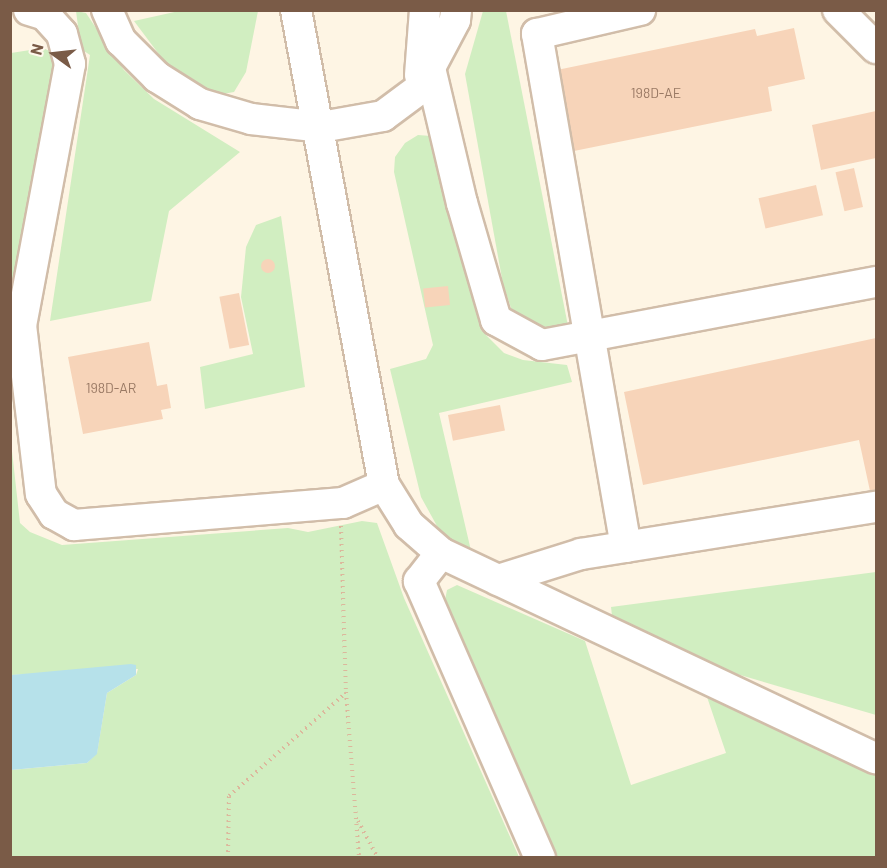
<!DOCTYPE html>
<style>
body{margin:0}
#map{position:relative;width:887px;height:868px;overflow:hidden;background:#fef5e4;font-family:Barlow,sans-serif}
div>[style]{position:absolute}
.green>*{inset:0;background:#d1eec1}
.water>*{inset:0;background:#b6e1ea}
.building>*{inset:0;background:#f7d4b9;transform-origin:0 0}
.round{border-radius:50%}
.path>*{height:4px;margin-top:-2px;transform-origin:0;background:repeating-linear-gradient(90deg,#dcb79c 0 1.5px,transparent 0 6px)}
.roads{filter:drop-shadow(2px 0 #d1bda9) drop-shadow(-2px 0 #d1bda9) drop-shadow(0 2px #d1bda9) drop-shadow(0 -2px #d1bda9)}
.minor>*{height:30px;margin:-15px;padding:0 15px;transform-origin:15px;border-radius:15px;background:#fff}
span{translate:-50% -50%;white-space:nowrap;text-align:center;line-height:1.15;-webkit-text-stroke:5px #fff8ec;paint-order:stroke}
.number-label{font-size:14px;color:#997964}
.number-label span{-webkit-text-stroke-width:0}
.frame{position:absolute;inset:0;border:12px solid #7a5b47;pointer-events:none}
.north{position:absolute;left:24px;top:24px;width:60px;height:60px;-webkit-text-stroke:4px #fff8ec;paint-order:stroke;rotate:285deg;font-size:16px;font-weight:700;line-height:24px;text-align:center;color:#7a5b47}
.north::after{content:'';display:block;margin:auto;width:21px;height:27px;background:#7a5b47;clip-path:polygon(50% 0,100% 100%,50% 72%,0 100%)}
</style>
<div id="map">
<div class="green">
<div style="clip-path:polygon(76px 11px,86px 13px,124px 70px,154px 99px,240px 152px,169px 211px,151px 301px,50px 321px,90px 55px,81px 49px)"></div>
<div style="clip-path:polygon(179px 11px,258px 11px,246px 72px,234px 92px,217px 95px,187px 83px,167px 65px,134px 21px)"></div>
<div style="clip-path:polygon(483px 11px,506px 11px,569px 331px,559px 335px,521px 323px,511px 308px,503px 284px,465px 74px)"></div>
<div style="clip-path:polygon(43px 48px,56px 54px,61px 67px,11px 299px,11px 53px)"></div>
<div style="clip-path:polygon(418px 135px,431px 136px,450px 189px,481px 330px,504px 353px,523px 360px,567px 365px,572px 382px,439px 413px,472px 555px,452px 543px,437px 526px,421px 497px,390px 369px,426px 359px,433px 345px,394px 172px,395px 157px,405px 143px)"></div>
<div style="clip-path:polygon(281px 216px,305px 387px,205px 409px,200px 367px,253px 354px,241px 297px,246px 247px,256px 225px)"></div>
<div style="clip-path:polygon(10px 433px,20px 523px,30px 532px,62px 545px,288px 528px,308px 532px,362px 521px,377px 523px,404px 598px,519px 857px,11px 857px,11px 770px,87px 763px,97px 753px,107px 693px,136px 675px,138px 669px,11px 675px)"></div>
<div style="clip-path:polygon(876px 572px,876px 715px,689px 660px,613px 624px,611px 607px)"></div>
<div style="clip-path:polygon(457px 585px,585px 641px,631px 785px,726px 753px,707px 697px,876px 772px,876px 857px,555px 857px,445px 600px,447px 590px)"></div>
</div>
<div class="water">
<div style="clip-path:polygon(131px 664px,136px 665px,136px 675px,107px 693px,97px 754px,87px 763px,11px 770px,11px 675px)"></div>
</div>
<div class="building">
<div style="clip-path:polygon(794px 28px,805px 79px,768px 87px,772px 111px,574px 151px,557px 70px,755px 29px,757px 36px)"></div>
<div style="clip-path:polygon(876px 111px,876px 158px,821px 170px,812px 125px)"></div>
<div style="left:854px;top:168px;width:40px;height:19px;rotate:77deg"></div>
<div style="left:816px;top:185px;width:31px;height:59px;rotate:77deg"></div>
<div class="round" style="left:261px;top:259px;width:14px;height:14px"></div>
<div style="left:448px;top:286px;width:19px;height:25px;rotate:84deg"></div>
<div style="left:239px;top:293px;width:53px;height:20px;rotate:79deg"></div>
<div style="clip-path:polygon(876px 338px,876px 489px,870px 491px,859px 440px,643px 485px,624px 392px)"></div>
<div style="clip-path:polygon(149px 342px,157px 386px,167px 384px,171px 408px,161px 410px,163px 419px,83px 434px,68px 357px)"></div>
<div style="left:500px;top:405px;width:26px;height:53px;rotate:79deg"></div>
</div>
<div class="path">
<div style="left:341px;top:526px;width:166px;rotate:88.3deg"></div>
<div style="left:346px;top:692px;width:167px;rotate:85.5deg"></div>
<div style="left:358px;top:821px;width:42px;rotate:61.6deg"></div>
<div style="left:228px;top:858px;width:62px;rotate:-89.1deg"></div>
<div style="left:229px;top:796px;width:156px;rotate:-41.4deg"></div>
</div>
<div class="roads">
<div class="minor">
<div style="left:29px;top:10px;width:17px;rotate:17deg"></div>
<div style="left:45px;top:15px;width:25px;rotate:48deg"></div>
<div style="left:62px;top:34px;width:31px;rotate:75deg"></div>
<div style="left:70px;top:64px;width:266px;rotate:100.6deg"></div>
<div style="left:21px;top:325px;width:170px;rotate:83.3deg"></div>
<div style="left:41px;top:494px;width:24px;rotate:57deg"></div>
<div style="left:54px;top:514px;width:23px;rotate:29deg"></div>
<div style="left:74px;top:525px;width:270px;rotate:-4.7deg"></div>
<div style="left:343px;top:503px;width:45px;rotate:-23.7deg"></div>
<div style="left:107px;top:10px;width:34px;rotate:66deg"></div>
<div style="left:121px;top:41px;width:51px;rotate:45deg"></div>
<div style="left:157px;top:77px;width:51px;rotate:32.1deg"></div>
<div style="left:200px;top:104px;width:53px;rotate:16.4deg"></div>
<div style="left:251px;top:119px;width:70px;rotate:6.5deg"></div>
<div style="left:321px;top:127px;width:63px;rotate:-10.1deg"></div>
<div style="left:383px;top:116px;width:44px;rotate:-36.6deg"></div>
<div style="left:418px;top:90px;width:79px;rotate:-62.1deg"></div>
<div style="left:455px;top:20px;width:10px;rotate:-84deg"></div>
<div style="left:296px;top:10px;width:483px;rotate:79.5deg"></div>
<div style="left:384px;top:485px;width:47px;rotate:58deg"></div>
<div style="left:409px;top:525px;width:43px;rotate:41.2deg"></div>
<div style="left:441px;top:553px;width:481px;rotate:25.3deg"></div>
<div style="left:838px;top:10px;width:54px;rotate:45deg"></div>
<div style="left:430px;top:68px;width:139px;rotate:76.7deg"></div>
<div style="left:462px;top:203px;width:122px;rotate:73.8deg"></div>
<div style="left:496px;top:320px;width:52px;rotate:28.5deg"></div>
<div style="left:542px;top:345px;width:340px;rotate:-10.7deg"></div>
<div style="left:420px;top:75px;width:65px;rotate:-85.6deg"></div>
<div style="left:626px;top:547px;width:521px;rotate:-99.84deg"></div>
<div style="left:537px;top:34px;width:106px;rotate:-13.1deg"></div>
<div style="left:441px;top:553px;width:36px;rotate:128deg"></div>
<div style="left:419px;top:581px;width:302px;rotate:66.4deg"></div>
<div style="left:498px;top:580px;width:87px;rotate:-17.4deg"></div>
<div style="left:581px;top:554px;width:299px;rotate:-9.1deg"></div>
</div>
</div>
<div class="number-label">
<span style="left:656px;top:93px">198D-AE</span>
<span style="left:111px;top:388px">198D-AR</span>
</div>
<div class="frame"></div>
<div class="north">N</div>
</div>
